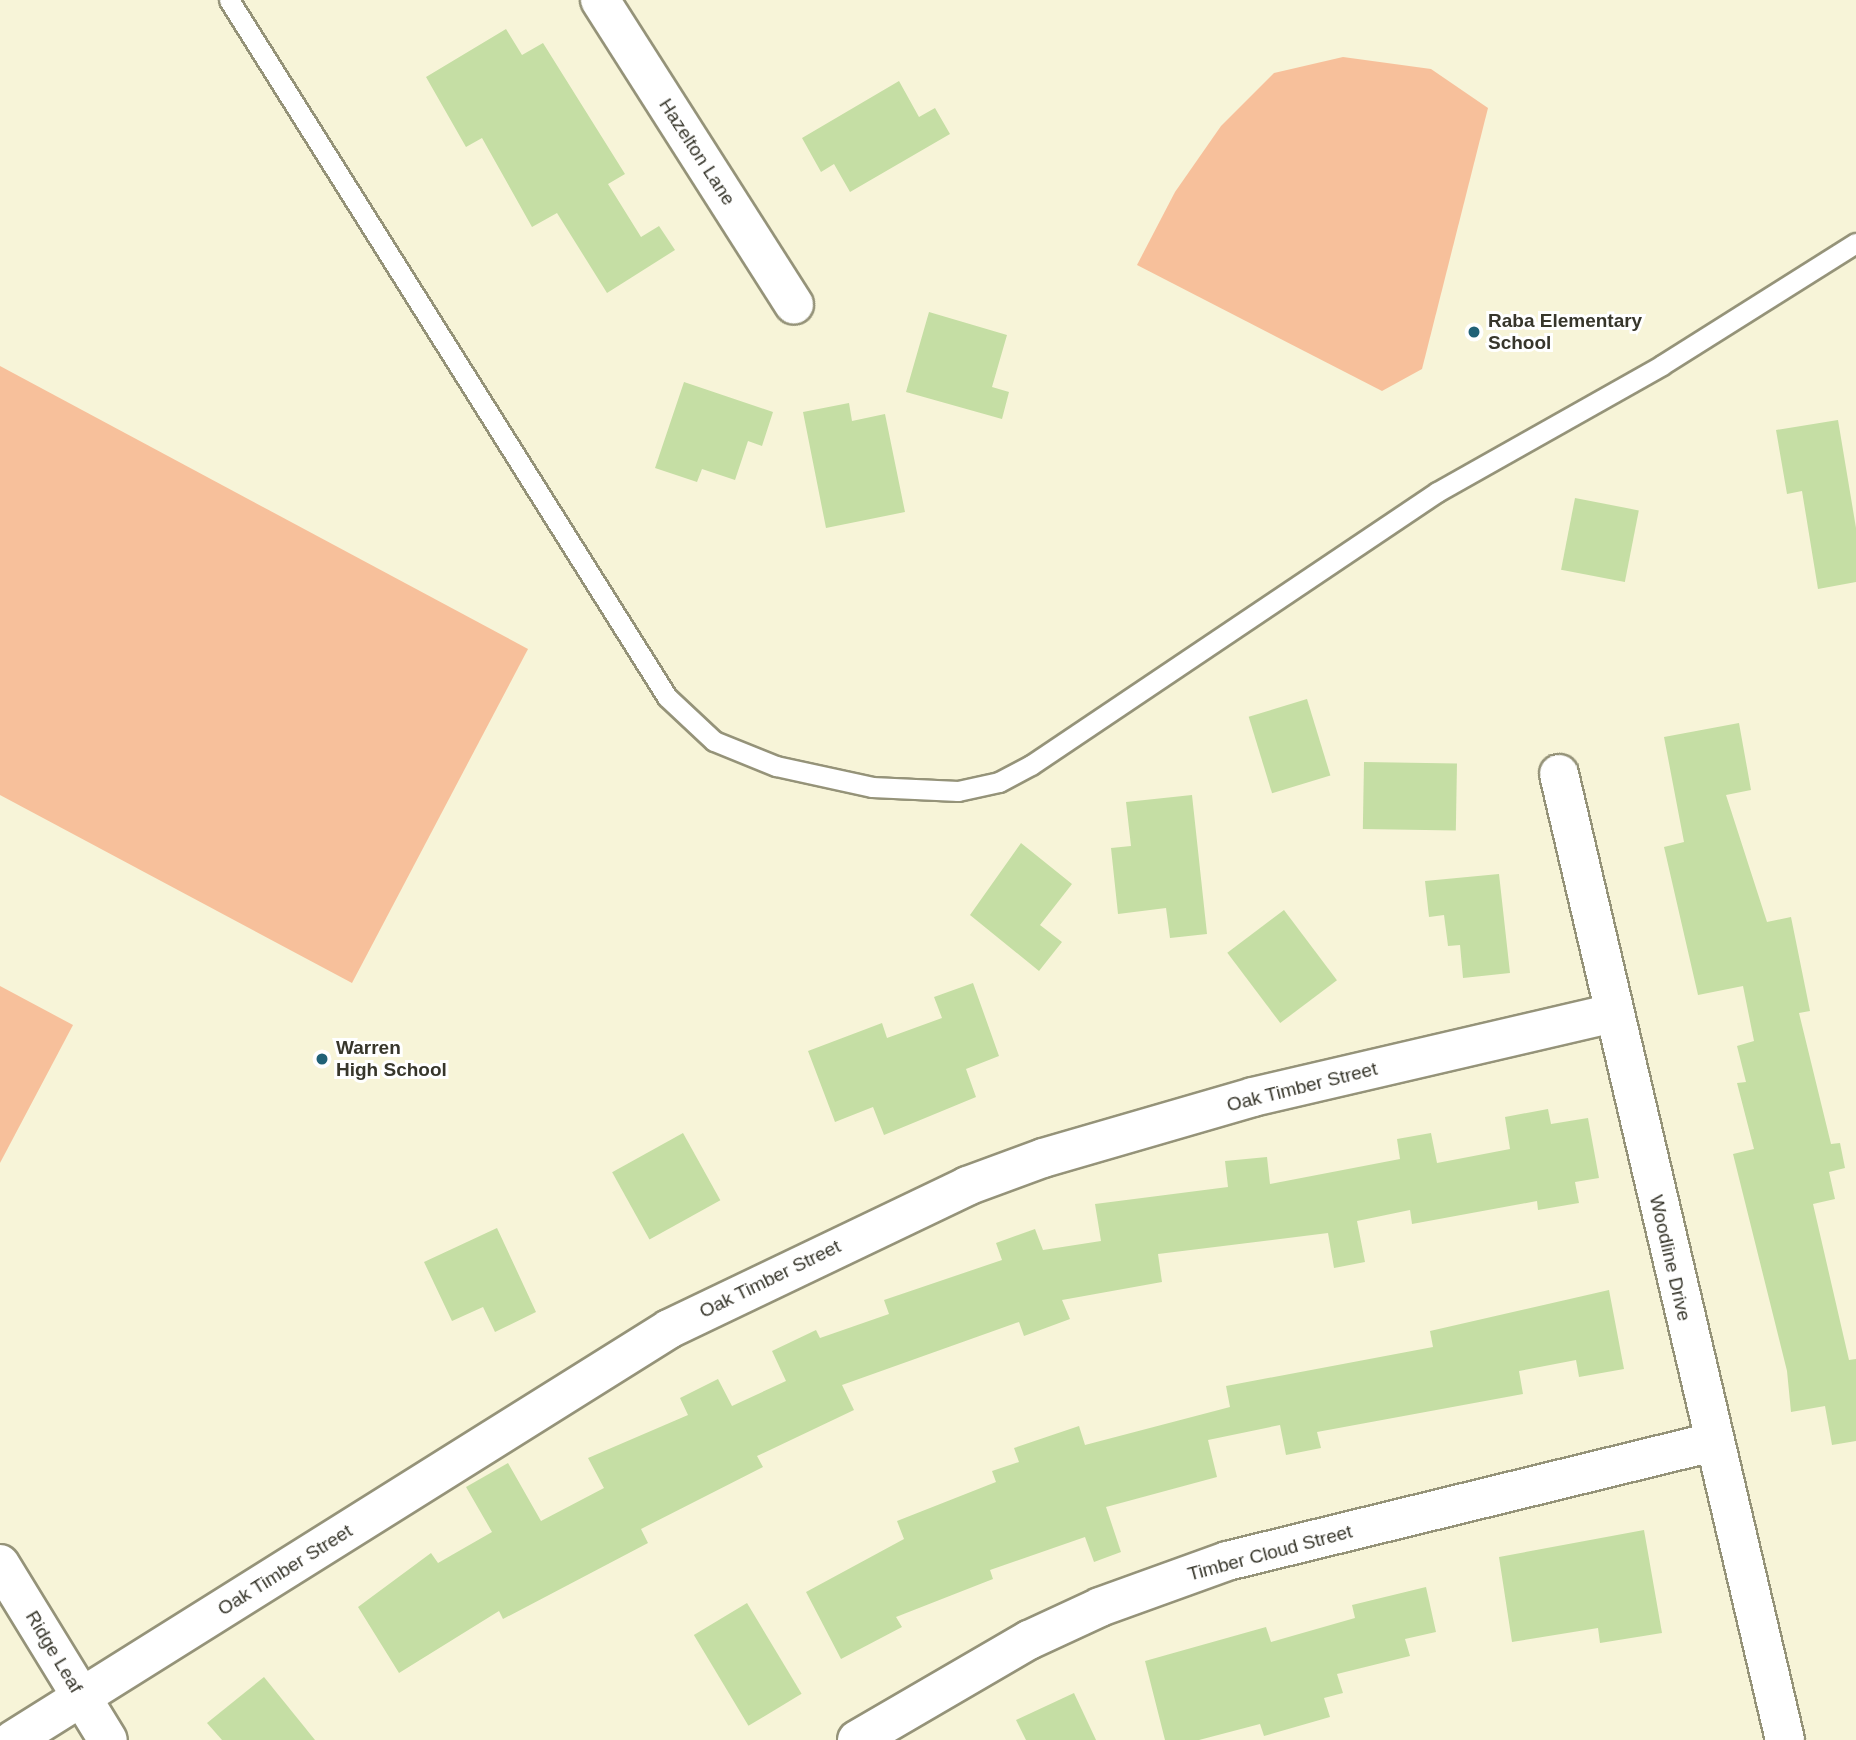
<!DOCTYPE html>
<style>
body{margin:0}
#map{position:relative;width:1856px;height:1740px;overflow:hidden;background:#f7f4d8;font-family:Arial,sans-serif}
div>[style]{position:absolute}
.green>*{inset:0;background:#f7c09b}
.building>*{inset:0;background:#c5dea4;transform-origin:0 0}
.roads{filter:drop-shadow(2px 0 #959379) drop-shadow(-2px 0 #959379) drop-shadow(0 2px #959379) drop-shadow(0 -2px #959379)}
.service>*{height:19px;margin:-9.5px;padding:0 9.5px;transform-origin:9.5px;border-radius:9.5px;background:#fff}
.minor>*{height:38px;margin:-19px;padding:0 19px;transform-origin:19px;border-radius:19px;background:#fff}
.dots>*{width:19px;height:19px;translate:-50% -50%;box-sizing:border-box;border:4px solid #fff;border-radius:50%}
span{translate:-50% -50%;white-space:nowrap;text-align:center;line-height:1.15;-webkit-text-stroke:6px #fff;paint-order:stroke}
.street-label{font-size:19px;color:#37362b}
.poi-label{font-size:19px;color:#37362b;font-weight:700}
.left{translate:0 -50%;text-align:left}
</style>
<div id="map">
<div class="green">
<div style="clip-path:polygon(1343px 57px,1431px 69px,1488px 108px,1422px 369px,1382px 391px,1137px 265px,1175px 192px,1221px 126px,1274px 73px)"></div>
<div style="clip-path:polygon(0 366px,528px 649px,352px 983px,0 795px)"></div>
<div style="clip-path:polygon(0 986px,73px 1025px,0 1163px)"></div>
</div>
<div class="building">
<div style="clip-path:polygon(506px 29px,522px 55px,543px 43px,625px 174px,608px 184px,641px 237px,659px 226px,675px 250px,607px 293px,557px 213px,532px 227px,482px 138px,466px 147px,426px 77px)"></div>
<div style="clip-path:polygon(899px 81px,919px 117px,935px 108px,950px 134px,850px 192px,834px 164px,821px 172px,802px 138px)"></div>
<div style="clip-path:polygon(929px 312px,1007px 335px,992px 387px,1009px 392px,1002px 419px,906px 392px)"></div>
<div style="clip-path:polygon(684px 382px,773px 412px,762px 446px,748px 441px,735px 480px,702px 469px,697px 482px,655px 468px)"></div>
<div style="clip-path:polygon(849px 403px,852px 421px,885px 414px,905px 512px,826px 528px,803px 412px)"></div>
<div style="clip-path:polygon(1838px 420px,1856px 528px,1856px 582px,1818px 589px,1802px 491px,1787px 494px,1776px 430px)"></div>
<div style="left:1575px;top:498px;width:65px;height:73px;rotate:11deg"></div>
<div style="left:1307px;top:699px;width:80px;height:61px;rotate:73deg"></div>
<div style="clip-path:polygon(1739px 723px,1751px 790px,1726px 795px,1767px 922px,1791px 917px,1810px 1011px,1799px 1013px,1831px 1144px,1840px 1143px,1845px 1168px,1829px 1172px,1835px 1199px,1813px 1204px,1849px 1360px,1856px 1359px,1856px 1441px,1832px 1445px,1825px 1406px,1791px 1412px,1787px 1371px,1733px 1154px,1754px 1149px,1737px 1083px,1746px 1082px,1737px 1046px,1754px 1041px,1743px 986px,1698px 995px,1664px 847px,1684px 842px,1664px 737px)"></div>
<div style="left:1364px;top:762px;width:93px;height:67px;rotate:1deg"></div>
<div style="clip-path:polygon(1192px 795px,1207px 934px,1170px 938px,1166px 908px,1118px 914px,1111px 848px,1131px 846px,1126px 802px)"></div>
<div style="clip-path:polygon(1021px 843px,1072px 884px,1040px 925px,1062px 942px,1039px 971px,970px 915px)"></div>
<div style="clip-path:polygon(1499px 874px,1510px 973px,1463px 978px,1460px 945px,1448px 946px,1444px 915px,1429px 917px,1425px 881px)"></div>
<div style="left:1284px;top:910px;width:88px;height:71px;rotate:53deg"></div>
<div style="clip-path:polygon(973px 983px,999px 1056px,966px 1069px,976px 1097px,884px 1135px,873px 1107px,835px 1122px,808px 1051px,882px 1023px,887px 1038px,942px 1018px,934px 997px)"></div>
<div style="clip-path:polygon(1548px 1109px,1551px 1124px,1588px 1118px,1599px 1178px,1575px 1182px,1579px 1203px,1538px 1210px,1537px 1201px,1412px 1224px,1410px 1210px,1357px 1221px,1365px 1262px,1334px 1268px,1328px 1233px,1158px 1254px,1162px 1282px,1062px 1300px,1070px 1319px,1024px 1336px,1019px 1322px,842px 1385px,854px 1410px,757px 1456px,763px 1467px,641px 1529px,648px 1543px,503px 1619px,499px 1611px,399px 1673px,358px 1607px,431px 1553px,438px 1563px,492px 1532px,466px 1487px,508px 1463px,541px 1521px,604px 1488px,588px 1458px,688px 1415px,680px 1398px,718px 1379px,732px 1406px,786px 1381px,772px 1351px,816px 1330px,820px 1338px,889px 1314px,884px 1300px,1002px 1260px,996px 1243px,1035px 1229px,1043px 1250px,1101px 1241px,1095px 1204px,1228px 1187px,1225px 1161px,1267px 1157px,1270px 1184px,1400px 1159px,1397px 1139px,1431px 1133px,1437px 1163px,1510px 1149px,1505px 1117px)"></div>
<div style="left:683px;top:1133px;width:77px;height:81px;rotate:61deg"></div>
<div style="clip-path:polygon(497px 1228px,536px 1312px,495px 1332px,483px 1307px,452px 1321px,424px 1262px)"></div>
<div style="clip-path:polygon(1609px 1290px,1624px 1369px,1579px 1377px,1576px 1360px,1519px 1371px,1523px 1394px,1317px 1432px,1321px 1448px,1286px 1455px,1280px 1425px,1208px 1440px,1217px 1477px,1106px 1507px,1121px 1552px,1094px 1562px,1085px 1537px,990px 1570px,993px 1579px,896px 1617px,902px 1627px,841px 1659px,806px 1592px,904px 1539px,897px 1521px,996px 1482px,992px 1471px,1019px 1462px,1014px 1448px,1079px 1426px,1085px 1445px,1230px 1407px,1226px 1386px,1433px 1347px,1430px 1331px)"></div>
<div style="clip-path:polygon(1644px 1530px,1662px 1633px,1600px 1643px,1598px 1628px,1512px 1642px,1499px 1557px)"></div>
<div style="clip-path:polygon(1426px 1587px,1436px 1632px,1405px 1639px,1410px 1656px,1337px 1674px,1343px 1693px,1324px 1698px,1330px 1717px,1264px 1736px,1260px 1724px,1199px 1740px,1165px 1740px,1145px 1661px,1266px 1627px,1271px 1642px,1355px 1618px,1352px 1605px)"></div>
<div style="left:747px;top:1603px;width:106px;height:62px;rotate:59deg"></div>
<div style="clip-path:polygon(264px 1677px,315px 1740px,222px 1740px,207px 1723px)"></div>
<div style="clip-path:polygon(1074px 1693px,1096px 1740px,1026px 1740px,1016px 1720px)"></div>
</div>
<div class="roads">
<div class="service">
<div style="left:229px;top:0;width:823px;rotate:57.85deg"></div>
<div style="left:667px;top:697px;width:64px;rotate:43.1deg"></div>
<div style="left:714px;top:741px;width:67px;rotate:22deg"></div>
<div style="left:776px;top:766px;width:98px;rotate:12.3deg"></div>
<div style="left:872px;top:787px;width:86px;rotate:2.7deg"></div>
<div style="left:958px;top:791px;width:42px;rotate:-12.4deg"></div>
<div style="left:999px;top:782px;width:36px;rotate:-28deg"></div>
<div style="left:1031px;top:765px;width:489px;rotate:-33.9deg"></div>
<div style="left:1437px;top:492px;width:258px;rotate:-29.4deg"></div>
<div style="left:1662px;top:365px;width:229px;rotate:-32.2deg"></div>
</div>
<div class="minor">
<div style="left:600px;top:0;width:361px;rotate:57.5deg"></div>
<div style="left:1559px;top:774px;width:992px;rotate:76.83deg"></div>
<div style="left:0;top:1564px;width:206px;rotate:58.5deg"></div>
<div style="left:13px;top:1740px;width:774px;rotate:-32.07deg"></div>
<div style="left:669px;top:1329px;width:331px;rotate:-25.6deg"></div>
<div style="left:967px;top:1186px;width:81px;rotate:-20.2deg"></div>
<div style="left:1043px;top:1158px;width:219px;rotate:-16.2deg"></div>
<div style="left:1253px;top:1097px;width:370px;rotate:-13.1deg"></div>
<div style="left:857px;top:1740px;width:199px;rotate:-30.2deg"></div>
<div style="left:1029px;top:1640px;width:78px;rotate:-24.9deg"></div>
<div style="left:1100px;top:1607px;width:135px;rotate:-19.9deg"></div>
<div style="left:1227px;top:1561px;width:500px;rotate:-13.76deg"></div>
</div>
</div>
<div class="dots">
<div style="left:1474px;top:332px;background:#206176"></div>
<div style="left:322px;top:1059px;background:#206176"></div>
</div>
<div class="street-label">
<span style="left:697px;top:152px;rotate:57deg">Hazelton Lane</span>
<span style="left:1302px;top:1087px;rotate:-14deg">Oak Timber Street</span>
<span style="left:1670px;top:1258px;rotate:77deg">Woodline Drive</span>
<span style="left:770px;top:1279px;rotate:-26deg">Oak Timber Street</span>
<span style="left:1270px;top:1553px;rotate:-15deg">Timber Cloud Street</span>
<span style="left:285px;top:1570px;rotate:-32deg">Oak Timber Street</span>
<span style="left:54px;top:1652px;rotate:59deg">Ridge Leaf</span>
</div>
<div class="poi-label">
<span class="left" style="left:1488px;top:332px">Raba Elementary<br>School</span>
<span class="left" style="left:336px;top:1059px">Warren<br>High School</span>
</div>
</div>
